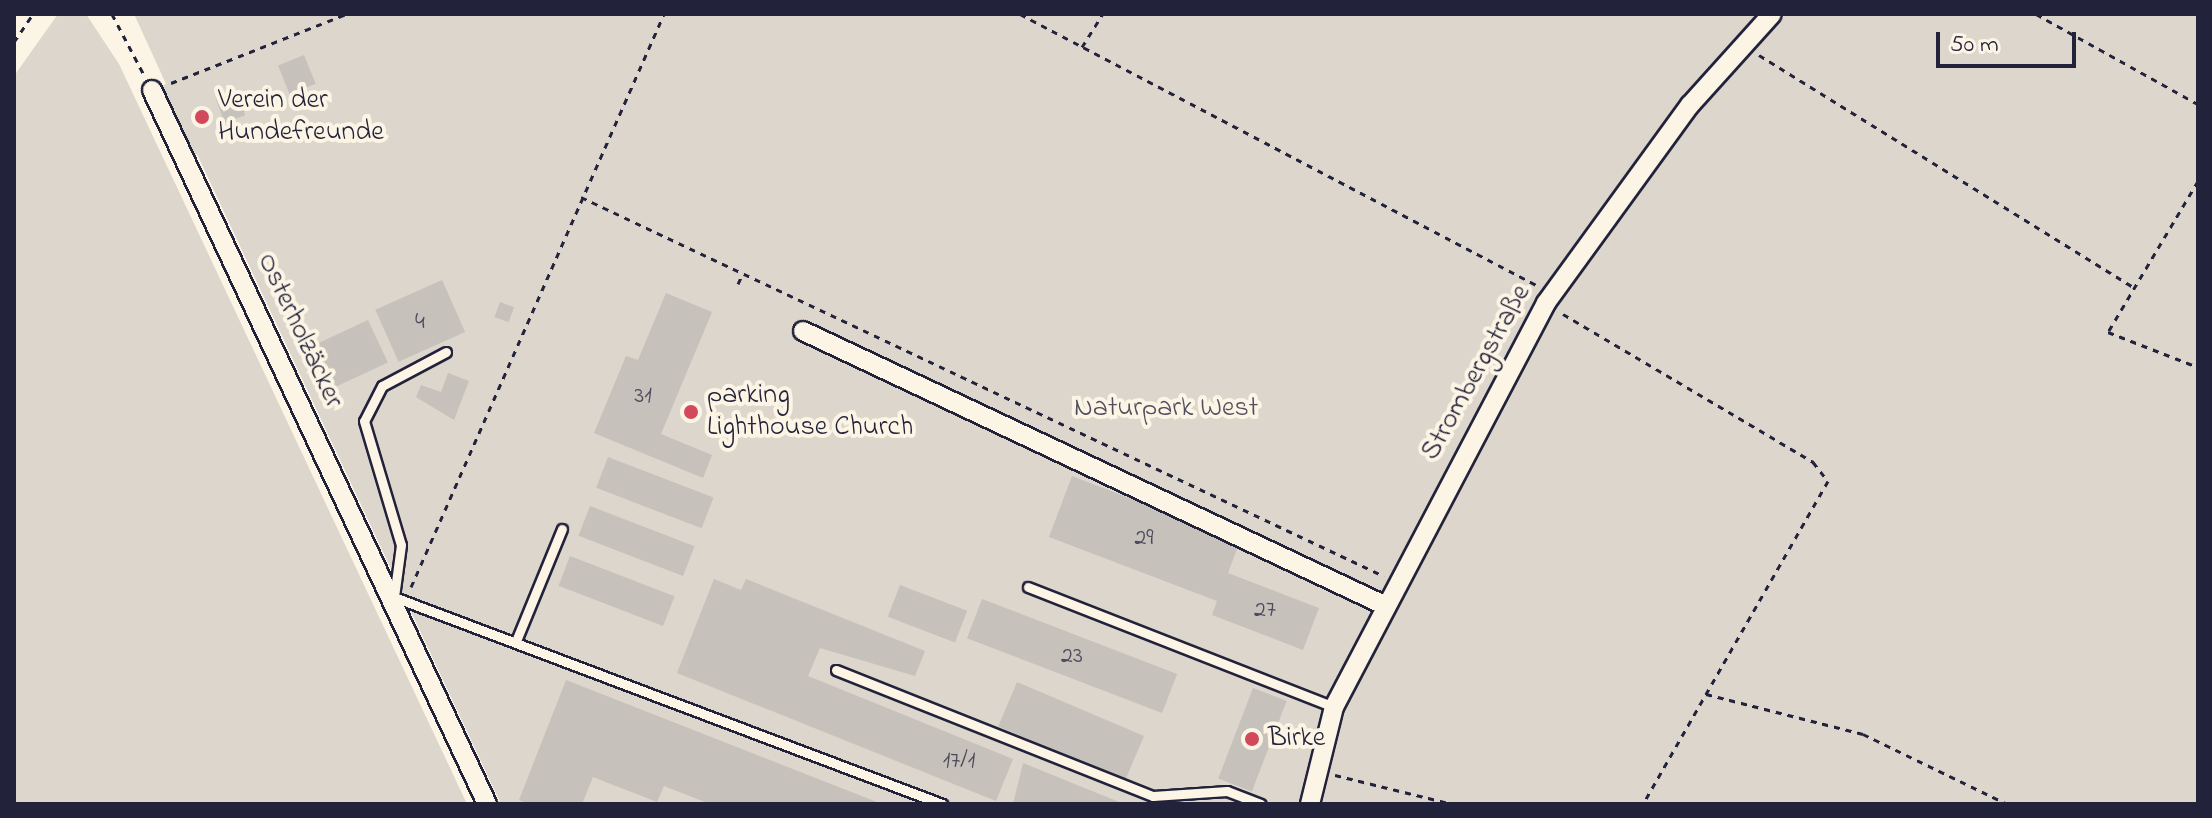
<!DOCTYPE html>
<meta charset="utf-8">
<style>
body{margin:0}
#map{position:relative;width:2212px;height:818px;overflow:hidden;background:#fcf5e5;font-family:"Indie Flower",sans-serif}
div>[style]{position:absolute}
.green>*{inset:0;background:#dcd6cc}
.building>*{inset:0;background:#c6c1bb;transform-origin:0 0}
.path>*{height:3px;margin-top:-1.5px;transform-origin:0;background:repeating-linear-gradient(90deg,#22223b 0 6px,transparent 0 12px)}
.roads{filter:drop-shadow(2px 0 #22223b) drop-shadow(-2px 0 #22223b) drop-shadow(0 2px #22223b) drop-shadow(0 -2px #22223b)}
.service>*{height:9px;margin:-4.5px;padding:0 4.5px;transform-origin:4.5px;border-radius:4.5px;background:#fcf5e5}
.minor>*{height:18px;margin:-9px;padding:0 9px;transform-origin:9px;border-radius:9px;background:#fcf5e5}
.dots>*{width:22px;height:22px;translate:-50% -50%;box-sizing:border-box;border:4px solid #fcf5e5;border-radius:50%}
span{translate:-50% -50%;white-space:nowrap;text-align:center;line-height:1.15;-webkit-text-stroke:8px #fcf5e5;paint-order:stroke}
.number-label{font-size:24px;color:#4b4a5b}
.number-label span{-webkit-text-stroke-width:0}
.poi-label{font-size:28px;color:#22223b}
.left{translate:0 -50%;text-align:left}
.street-label{font-size:28px;color:#22223b}
.park-label{font-size:28px;color:#504f5f}
.frame{position:absolute;inset:0;border:16px solid #22223b;pointer-events:none}
.scale{position:absolute;left:1936px;top:32px;width:140px;height:36px;box-sizing:border-box;border:4px solid #22223b;border-top:0;padding-left:10px;font-size:24px;line-height:28px;white-space:nowrap;color:#22223b;-webkit-text-stroke:6px #fcf5e5;paint-order:stroke}
</style>
<div id="map">
<div class="green">
<div style="clip-path:polygon(58px 14px,86px 14px,119px 64px,467px 804px,14px 804px,14px 76px)"></div>
<div style="clip-path:polygon(134px 14px,2198px 14px,2198px 804px,501px 804px,197px 154px,185px 159px,152px 90px,166px 84px)"></div>
</div>
<div class="building">
<div style="left:304px;top:55px;width:31px;height:28px;rotate:68deg"></div>
<div style="left:236px;top:90px;width:27px;height:22px;rotate:70deg"></div>
<div style="left:442px;top:280px;width:57px;height:73px;rotate:66deg"></div>
<div style="clip-path:polygon(666px 293px,712px 312px,661px 434px,712px 455px,703px 478px,594px 433px,626px 356px,638px 360px)"></div>
<div style="left:500px;top:302px;width:15px;height:16px;rotate:20deg"></div>
<div style="left:368px;top:320px;width:47px;height:71px;rotate:65deg"></div>
<div style="clip-path:polygon(448px 373px,469px 381px,454px 420px,416px 397px,421px 385px,441px 392px)"></div>
<div style="left:608px;top:457px;width:113px;height:33px;rotate:21deg"></div>
<div style="clip-path:polygon(1072px 476px,1240px 541px,1228px 573px,1319px 608px,1303px 650px,1212px 615px,1217px 601px,1049px 537px)"></div>
<div style="left:590px;top:506px;width:112px;height:32px;rotate:21deg"></div>
<div style="left:570px;top:556px;width:112px;height:32px;rotate:21deg"></div>
<div style="clip-path:polygon(714px 579px,741px 590px,746px 579px,925px 651px,915px 676px,820px 648px,808px 676px,1013px 759px,996px 801px,677px 673px)"></div>
<div style="left:900px;top:585px;width:72px;height:34px;rotate:21deg"></div>
<div style="left:982px;top:599px;width:209px;height:42px;rotate:21deg"></div>
<div style="clip-path:polygon(566px 680px,882px 804px,710px 804px,664px 786px,657px 802px,593px 777px,582px 804px,529px 804px,519px 800px)"></div>
<div style="left:1017px;top:682px;width:138px;height:48px;rotate:23deg"></div>
<div style="left:1253px;top:688px;width:36px;height:97px;rotate:21deg"></div>
<div style="clip-path:polygon(1023px 763px,1124px 804px,1013px 804px)"></div>
</div>
<div class="path">
<div style="left:112px;top:14px;width:67px;rotate:62.3deg"></div>
<div style="left:1020px;top:14px;width:585px;rotate:27.7deg"></div>
<div style="left:2036px;top:14px;width:185px;rotate:29.1deg"></div>
<div style="left:14px;top:42px;width:34px;rotate:-56deg"></div>
<div style="left:1082px;top:47px;width:39px;rotate:-58deg"></div>
<div style="left:1759px;top:55px;width:440px;rotate:31.8deg"></div>
<div style="left:171px;top:83px;width:188px;rotate:-21.5deg"></div>
<div style="left:2198px;top:181px;width:176px;rotate:120.8deg"></div>
<div style="left:2108px;top:332px;width:97px;rotate:21.3deg"></div>
<div style="left:581px;top:197px;width:888px;rotate:25.27deg"></div>
<div style="left:738px;top:284px;width:12px;rotate:-66deg"></div>
<div style="left:1563px;top:314px;width:291px;rotate:30.6deg"></div>
<div style="left:1813px;top:462px;width:24px;rotate:52deg"></div>
<div style="left:1828px;top:481px;width:372px;rotate:119.8deg"></div>
<div style="left:411px;top:587px;width:626px;rotate:-66.18deg"></div>
<div style="left:1706px;top:694px;width:162px;rotate:14.3deg"></div>
<div style="left:1863px;top:734px;width:160px;rotate:25.9deg"></div>
<div style="left:1335px;top:775px;width:121px;rotate:13.9deg"></div>
</div>
<div class="roads">
<div class="service">
<div style="left:446px;top:352px;width:72px;rotate:152deg"></div>
<div style="left:382px;top:386px;width:39px;rotate:117deg"></div>
<div style="left:364px;top:421px;width:129px;rotate:73.4deg"></div>
<div style="left:401px;top:545px;width:52px;rotate:97.7deg"></div>
<div style="left:394px;top:597px;width:586px;rotate:20.69deg"></div>
<div style="left:1028px;top:587px;width:329px;rotate:21.4deg"></div>
<div style="left:516px;top:641px;width:121px;rotate:-67.7deg"></div>
<div style="left:836px;top:670px;width:341px;rotate:21.7deg"></div>
<div style="left:1153px;top:796px;width:74px;rotate:-3.9deg"></div>
<div style="left:1227px;top:791px;width:36px;rotate:21deg"></div>
</div>
<div class="minor">
<div style="left:152px;top:90px;width:789px;rotate:64.86deg"></div>
<div style="left:803px;top:331px;width:642px;rotate:25.25deg"></div>
<div style="left:1310px;top:804px;width:100px;rotate:-76.1deg"></div>
<div style="left:1334px;top:707px;width:456px;rotate:-62.3deg"></div>
<div style="left:1546px;top:303px;width:245px;rotate:-54deg"></div>
<div style="left:1690px;top:105px;width:122px;rotate:-48deg"></div>
</div>
</div>
<div class="dots">
<div style="left:202px;top:117px;background:#d1495b"></div>
<div style="left:691px;top:412px;background:#d1495b"></div>
<div style="left:1252px;top:739px;background:#d1495b"></div>
</div>
<div class="number-label">
<span style="left:420px;top:323px">4</span>
<span style="left:643px;top:397px">31</span>
<span style="left:1144px;top:539px">29</span>
<span style="left:1265px;top:611px">27</span>
<span style="left:1072px;top:657px">23</span>
<span style="left:959px;top:762px">17/1</span>
</div>
<div class="poi-label">
<span class="left" style="left:218px;top:117px">Verein der<br>Hundefreunde</span>
<span class="left" style="left:707px;top:412px">parking<br>Lighthouse Church</span>
<span class="left" style="left:1268px;top:739px">Birke</span>
</div>
<div class="street-label">
<span style="left:299px;top:331px;rotate:65deg">Osterholzäcker</span>
<span style="left:1477px;top:373px;rotate:-61deg">Strombergstraße</span>
</div>
<div class="park-label">
<span style="left:1166px;top:409px">Naturpark West</span>
</div>
<div class="frame"></div>
<div class="scale">50 m</div>
</div>
